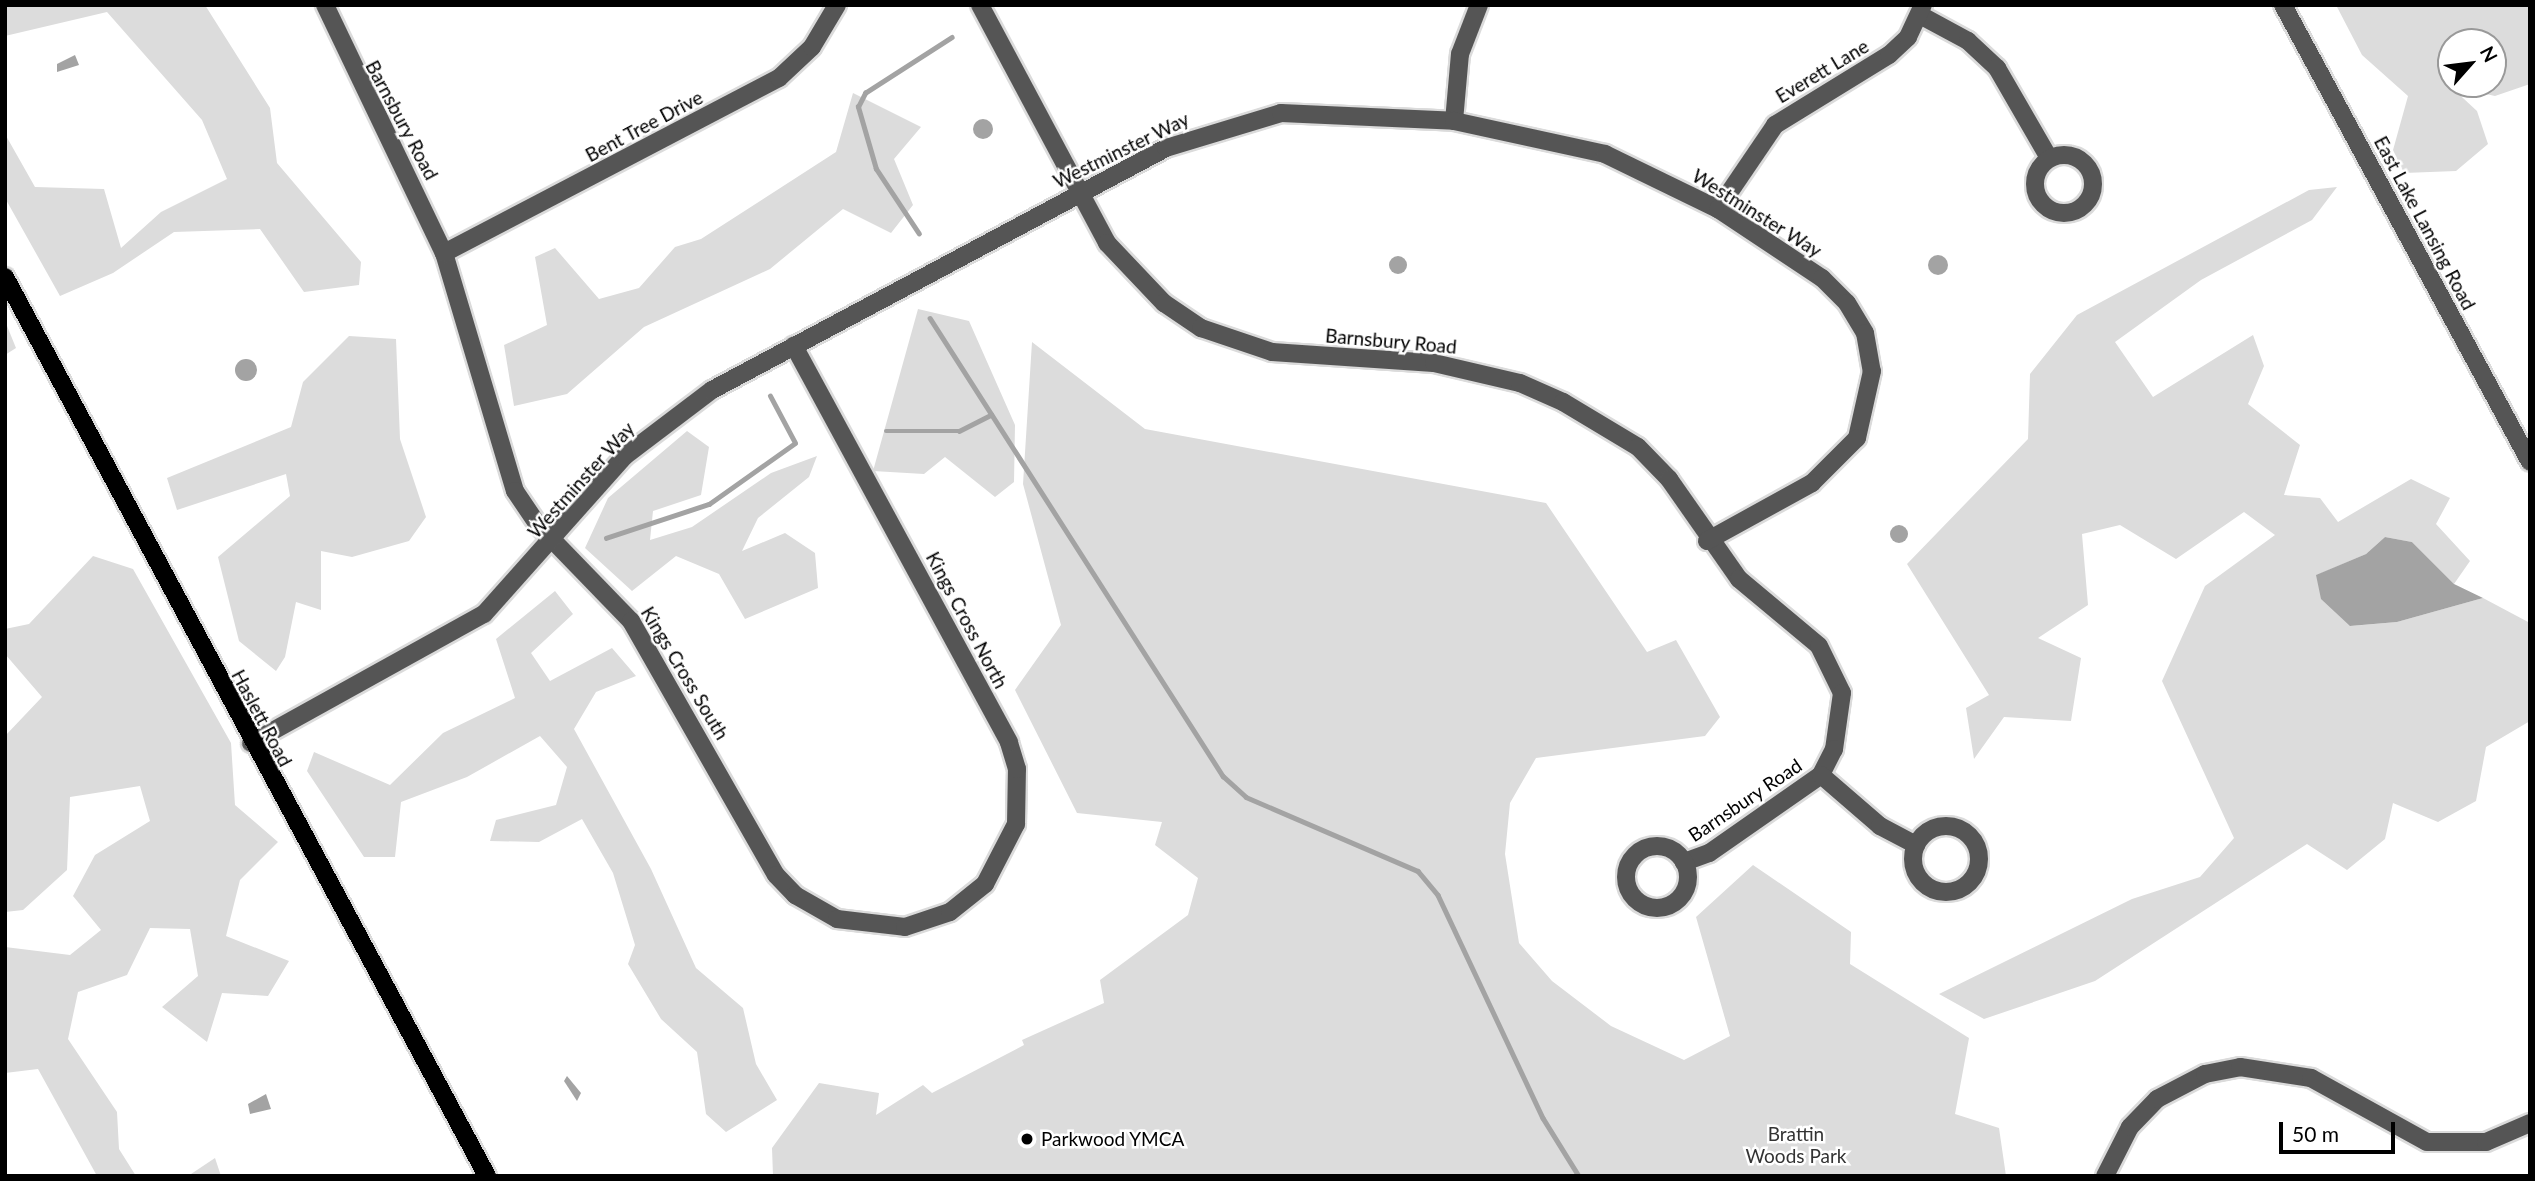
<!DOCTYPE html>
<style>
body{margin:0}
#map{position:relative;width:2535px;height:1181px;overflow:hidden;background:#fff;font-family:Lato,sans-serif}
div>[style]{position:absolute}
.green>*{inset:0;background:#dcdcdc}
.water>*{inset:0;background:#a3a3a3}
.round{border-radius:50%}
.stream>*{height:4.5px;margin:-2.25px;padding:0 2.25px;transform-origin:2.25px;border-radius:2.25px;background:#a3a3a3}
.roads{filter:drop-shadow(2px 0 #dbdbdb) drop-shadow(-2px 0 #dbdbdb) drop-shadow(0 2px #dbdbdb) drop-shadow(0 -2px #dbdbdb)}
.minor>*{height:18px;margin:-9px;padding:0 9px;transform-origin:9px;border-radius:9px;background:#555}
.minor>.ring{margin:-9px;padding:0;box-sizing:content-box;background:none;border:18px solid #555;border-radius:50%}
.major>*{height:18px;margin:-9px;padding:0 9px;transform-origin:9px;border-radius:9px;background:#000}
.dots>*{width:19px;height:19px;translate:-50% -50%;box-sizing:border-box;border:4px solid #fff;border-radius:50%}
span{translate:-50% -50%;white-space:nowrap;text-align:center;line-height:1.15;-webkit-text-stroke:5px #fff;paint-order:stroke}
.street-label{font-size:19px;color:#000}
.park-label{font-size:19px;color:#333}
.poi-label{font-size:19px;color:#000}
.left{translate:0 -50%;text-align:left}
.frame{position:absolute;inset:0;border:7px solid #000;pointer-events:none}
.north{position:absolute;left:2437px;top:28px;width:70px;height:70px;box-sizing:border-box;background:#fff;border:2px solid #999;border-radius:50%;rotate:62deg;font-size:19px;font-weight:700;line-height:28px;text-align:center;color:#000}
.north::after{content:'';display:block;margin:auto;width:24px;height:32px;background:#000;clip-path:polygon(50% 0,100% 100%,50% 72%,0 100%)}
.scale{position:absolute;left:2279px;top:1122px;width:116px;height:32px;box-sizing:border-box;border:4px solid #000;border-top:0;padding-left:9px;font-size:21px;line-height:24px;white-space:nowrap;color:#000;-webkit-text-stroke:5px #fff;paint-order:stroke}
</style>
<div id="map">
<div class="green">
<div style="clip-path:polygon(5px 5px,205px 5px,270px 108px,277px 163px,361px 262px,359px 285px,304px 292px,260px 229px,174px 232px,113px 273px,60px 296px,5px 198px,5px 134px,35px 187px,104px 189px,121px 248px,161px 212px,227px 179px,202px 120px,107px 12px,5px 36px)"></div>
<div style="clip-path:polygon(evenodd,2336px 5px,2530px 5px,2530px 84px,2495px 96px,2450px 86px,2477px 111px,2488px 144px,2456px 171px,2404px 173px,2393px 150px,2408px 96px,2362px 55px,2336px 5px,2451px 42px,2493px 42px,2493px 84px,2451px 84px,2451px 42px)"></div>
<div style="clip-path:polygon(853px 93px,921px 127px,894px 159px,913px 205px,891px 233px,843px 209px,770px 269px,644px 327px,567px 394px,514px 406px,504px 345px,547px 325px,535px 257px,555px 248px,599px 299px,639px 288px,675px 247px,701px 239px,836px 152px)"></div>
<div style="clip-path:polygon(2337px 187px,2312px 220px,2201px 280px,2115px 342px,2153px 397px,2253px 335px,2264px 366px,2248px 404px,2300px 445px,2284px 495px,2320px 498px,2338px 522px,2411px 479px,2450px 498px,2436px 524px,2470px 561px,2454px 584px,2412px 542px,2385px 537px,2366px 554px,2317px 575px,2351px 626px,2397px 622px,2483px 598px,2530px 623px,2530px 721px,2486px 747px,2476px 801px,2438px 822px,2393px 803px,2385px 839px,2347px 870px,2307px 844px,2095px 981px,1984px 1019px,1939px 994px,2132px 899px,2200px 877px,2234px 838px,2162px 681px,2205px 586px,2275px 535px,2244px 512px,2176px 559px,2120px 525px,2082px 534px,2088px 605px,2038px 638px,2081px 658px,2071px 721px,2004px 717px,1974px 759px,1966px 708px,1989px 695px,1907px 564px,2028px 439px,2030px 374px,2077px 315px,2309px 190px)"></div>
<div style="clip-path:polygon(918px 309px,969px 321px,1015px 425px,1014px 482px,995px 497px,945px 457px,924px 474px,873px 471px)"></div>
<div style="clip-path:polygon(5px 321px,16px 348px,5px 355px)"></div>
<div style="clip-path:polygon(349px 336px,396px 339px,400px 439px,426px 517px,409px 541px,352px 557px,321px 551px,321px 610px,296px 602px,285px 657px,276px 671px,239px 641px,218px 557px,290px 496px,286px 474px,177px 510px,167px 478px,291px 427px,303px 382px)"></div>
<div style="clip-path:polygon(1032px 342px,1145px 429px,1546px 503px,1647px 652px,1676px 640px,1720px 717px,1705px 736px,1536px 758px,1510px 803px,1505px 854px,1519px 943px,1552px 981px,1611px 1026px,1684px 1060px,1730px 1036px,1696px 917px,1753px 865px,1851px 932px,1850px 964px,1969px 1038px,1955px 1114px,1999px 1128px,2006px 1176px,773px 1176px,772px 1148px,819px 1083px,879px 1093px,876px 1115px,923px 1085px,932px 1093px,1024px 1045px,1022px 1040px,1104px 1003px,1100px 980px,1188px 915px,1198px 878px,1155px 845px,1162px 822px,1077px 813px,1015px 690px,1061px 625px,1023px 484px)"></div>
<div style="clip-path:polygon(687px 431px,709px 447px,701px 495px,653px 511px,650px 540px,692px 527px,771px 473px,817px 456px,809px 477px,758px 518px,742px 551px,785px 533px,815px 553px,818px 588px,745px 619px,719px 574px,676px 556px,632px 591px,585px 548px,608px 498px)"></div>
<div style="clip-path:polygon(93px 556px,133px 569px,231px 743px,235px 805px,278px 842px,240px 880px,226px 936px,289px 961px,268px 996px,222px 993px,207px 1042px,162px 1007px,198px 976px,190px 929px,150px 928px,127px 975px,78px 992px,68px 1039px,117px 1112px,119px 1149px,136px 1176px,97px 1176px,38px 1069px,5px 1073px,5px 947px,70px 955px,101px 930px,73px 896px,95px 855px,150px 821px,140px 786px,70px 797px,67px 870px,23px 910px,5px 912px,5px 736px,42px 697px,5px 654px,5px 629px,29px 624px)"></div>
<div style="clip-path:polygon(555px 591px,573px 614px,531px 653px,550px 681px,612px 648px,636px 676px,596px 692px,574px 729px,651px 869px,696px 968px,743px 1008px,756px 1064px,777px 1100px,726px 1132px,706px 1114px,697px 1052px,661px 1019px,628px 964px,635px 945px,613px 873px,582px 819px,539px 842px,490px 841px,496px 820px,556px 805px,567px 767px,540px 736px,467px 777px,401px 802px,395px 857px,364px 857px,307px 771px,314px 752px,390px 785px,443px 733px,515px 698px,496px 639px)"></div>
<div style="clip-path:polygon(215px 1158px,221px 1176px,188px 1176px)"></div>
</div>
<div class="water">
<div style="clip-path:polygon(75px 55px,79px 65px,57px 72px,57px 64px)"></div>
<div class="round" style="left:973px;top:119px;width:20px;height:20px"></div>
<div class="round" style="left:1928px;top:255px;width:20px;height:20px"></div>
<div class="round" style="left:1389px;top:256px;width:18px;height:18px"></div>
<div class="round" style="left:235px;top:359px;width:22px;height:22px"></div>
<div class="round" style="left:1890px;top:525px;width:18px;height:18px"></div>
<div style="clip-path:polygon(2385px 537px,2412px 542px,2454px 584px,2483px 598px,2397px 622px,2350px 626px,2321px 599px,2316px 575px,2366px 554px)"></div>
<div style="clip-path:polygon(567px 1076px,581px 1093px,577px 1101px,564px 1081px)"></div>
<div style="clip-path:polygon(266px 1094px,271px 1109px,250px 1114px,248px 1104px)"></div>
</div>
<div class="stream">
<div style="left:919px;top:234px;width:78px;rotate:-123.5deg"></div>
<div style="left:876px;top:169px;width:65px;rotate:-106.2deg"></div>
<div style="left:858px;top:107px;width:16px;rotate:-63deg"></div>
<div style="left:865px;top:93px;width:103px;rotate:-32.8deg"></div>
<div style="left:930px;top:318px;width:544px;rotate:57.39deg"></div>
<div style="left:1223px;top:776px;width:31px;rotate:42deg"></div>
<div style="left:1246px;top:797px;width:187px;rotate:23.3deg"></div>
<div style="left:1418px;top:871px;width:31px;rotate:50deg"></div>
<div style="left:1438px;top:895px;width:246px;rotate:64.8deg"></div>
<div style="left:1543px;top:1118px;width:68px;rotate:58.2deg"></div>
<div style="left:886px;top:431px;width:73px"></div>
<div style="left:959px;top:431px;width:36px;rotate:-27deg"></div>
<div style="left:606px;top:538px;width:108px;rotate:-18.3deg"></div>
<div style="left:709px;top:504px;width:105px;rotate:-35.3deg"></div>
<div style="left:795px;top:443px;width:53px;rotate:-118deg"></div>
</div>
<div class="roads">
<div class="minor">
<div style="left:325px;top:5px;width:275px;rotate:64.4deg"></div>
<div style="left:444px;top:253px;width:248px;rotate:73.4deg"></div>
<div style="left:515px;top:491px;width:41px;rotate:55.9deg"></div>
<div style="left:538px;top:525px;width:134px;rotate:45.9deg"></div>
<div style="left:631px;top:621px;width:292px;rotate:60.3deg"></div>
<div style="left:776px;top:875px;width:28px;rotate:46deg"></div>
<div style="left:795px;top:895px;width:48px;rotate:29.7deg"></div>
<div style="left:837px;top:919px;width:68px;rotate:6.7deg"></div>
<div style="left:905px;top:927px;width:47px;rotate:-18.4deg"></div>
<div style="left:950px;top:912px;width:45px;rotate:-38.7deg"></div>
<div style="left:985px;top:884px;width:68px;rotate:-62.7deg"></div>
<div style="left:1016px;top:824px;width:55px;rotate:-89deg"></div>
<div style="left:1017px;top:769px;width:28px;rotate:-107deg"></div>
<div style="left:1009px;top:742px;width:451px;rotate:-118.5deg"></div>
<div style="left:980px;top:5px;width:270px;rotate:61.9deg"></div>
<div style="left:1107px;top:243px;width:83px;rotate:46.5deg"></div>
<div style="left:1164px;top:303px;width:45px;rotate:34deg"></div>
<div style="left:1201px;top:328px;width:75px;rotate:18.7deg"></div>
<div style="left:1272px;top:352px;width:162px;rotate:3.9deg"></div>
<div style="left:1434px;top:363px;width:88px;rotate:13.1deg"></div>
<div style="left:1520px;top:383px;width:47px;rotate:23.8deg"></div>
<div style="left:1563px;top:402px;width:87px;rotate:31deg"></div>
<div style="left:1638px;top:447px;width:45px;rotate:45.9deg"></div>
<div style="left:1669px;top:479px;width:122px;rotate:55deg"></div>
<div style="left:1739px;top:579px;width:104px;rotate:39.9deg"></div>
<div style="left:1819px;top:646px;width:52px;rotate:63.9deg"></div>
<div style="left:1842px;top:693px;width:57px;rotate:98.1deg"></div>
<div style="left:1834px;top:749px;width:29px;rotate:117deg"></div>
<div style="left:1821px;top:775px;width:136px;rotate:145.1deg"></div>
<div style="left:1709px;top:853px;width:27px;rotate:160deg"></div>
<div style="left:2283px;top:5px;width:519px;rotate:61.61deg"></div>
<div style="left:1920px;top:15px;width:55px;rotate:28.4deg"></div>
<div style="left:1968px;top:41px;width:40px;rotate:43deg"></div>
<div style="left:1997px;top:68px;width:104px;rotate:60deg"></div>
<div style="left:1454px;top:121px;width:67px;rotate:-84.9deg"></div>
<div style="left:1460px;top:54px;width:53px;rotate:-68.8deg"></div>
<div class="ring" style="left:2035px;top:155px;width:40px;height:40px"></div>
<div style="left:1718px;top:209px;width:102px;rotate:-55.8deg"></div>
<div style="left:1775px;top:125px;width:134px;rotate:-31.6deg"></div>
<div style="left:1889px;top:55px;width:26px;rotate:-43deg"></div>
<div style="left:1908px;top:37px;width:35px;rotate:-65deg"></div>
<div style="left:444px;top:253px;width:378px;rotate:-27.6deg"></div>
<div style="left:779px;top:78px;width:45px;rotate:-43.2deg"></div>
<div style="left:812px;top:47px;width:49px;rotate:-59.2deg"></div>
<div style="left:251px;top:743px;width:266px;rotate:-29deg"></div>
<div style="left:484px;top:614px;width:212px;rotate:-48.3deg"></div>
<div style="left:625px;top:456px;width:109px;rotate:-37.2deg"></div>
<div style="left:712px;top:390px;width:514px;rotate:-28.06deg"></div>
<div style="left:1166px;top:148px;width:120px;rotate:-16.9deg"></div>
<div style="left:1281px;top:113px;width:173px;rotate:2.6deg"></div>
<div style="left:1454px;top:121px;width:155px;rotate:12.3deg"></div>
<div style="left:1605px;top:154px;width:126px;rotate:26deg"></div>
<div style="left:1718px;top:209px;width:125px;rotate:33.6deg"></div>
<div style="left:1822px;top:278px;width:35px;rotate:45deg"></div>
<div style="left:1847px;top:303px;width:35px;rotate:59deg"></div>
<div style="left:1865px;top:333px;width:39px;rotate:80deg"></div>
<div style="left:1872px;top:371px;width:69px;rotate:102.6deg"></div>
<div style="left:1857px;top:438px;width:64px;rotate:135deg"></div>
<div style="left:1812px;top:483px;width:120px;rotate:151.1deg"></div>
<div style="left:1821px;top:775px;width:78px;rotate:40.8deg"></div>
<div style="left:1880px;top:826px;width:41px;rotate:27.8deg"></div>
<div class="ring" style="left:1913px;top:826px;width:48px;height:48px"></div>
<div class="ring" style="left:1626px;top:846px;width:44px;height:44px"></div>
<div style="left:2105px;top:1176px;width:55px;rotate:-63deg"></div>
<div style="left:2130px;top:1127px;width:39px;rotate:-46deg"></div>
<div style="left:2157px;top:1099px;width:54px;rotate:-27.5deg"></div>
<div style="left:2205px;top:1074px;width:36px;rotate:-11deg"></div>
<div style="left:2240px;top:1067px;width:72px;rotate:8.8deg"></div>
<div style="left:2311px;top:1078px;width:132px;rotate:28.9deg"></div>
<div style="left:2427px;top:1142px;width:59px"></div>
<div style="left:2486px;top:1142px;width:48px;rotate:-23.4deg"></div>
</div>
<div class="major">
<div style="left:5px;top:277px;width:1020px;rotate:61.8deg"></div>
</div>
</div>
<div class="dots">
<div style="left:1027px;top:1139px;background:#000"></div>
</div>
<div class="street-label">
<span style="left:1822px;top:71px;rotate:-31deg">Everett Lane</span>
<span style="left:402px;top:120px;rotate:62deg">Barnsbury Road</span>
<span style="left:644px;top:126px;rotate:-28deg">Bent Tree Drive</span>
<span style="left:1121px;top:150px;rotate:-26deg">Westminster Way</span>
<span style="left:1757px;top:213px;rotate:32deg">Westminster Way</span>
<span style="left:2425px;top:223px;rotate:62deg">East Lake Lansing Road</span>
<span style="left:1391px;top:341px;rotate:5deg">Barnsbury Road</span>
<span style="left:581px;top:480px;rotate:-48deg">Westminster Way</span>
<span style="left:967px;top:620px;rotate:62deg">Kings Cross North</span>
<span style="left:685px;top:673px;rotate:59deg">Kings Cross South</span>
<span style="left:262px;top:718px;rotate:62deg">Haslett Road</span>
<span style="left:1745px;top:800px;rotate:-34deg">Barnsbury Road</span>
</div>
<div class="park-label">
<span style="left:1796px;top:1145px">Brattin<br>Woods Park</span>
</div>
<div class="poi-label">
<span class="left" style="left:1041px;top:1139px">Parkwood YMCA</span>
</div>
<div class="frame"></div>
<div class="north">N</div>
<div class="scale">50 m</div>
</div>
